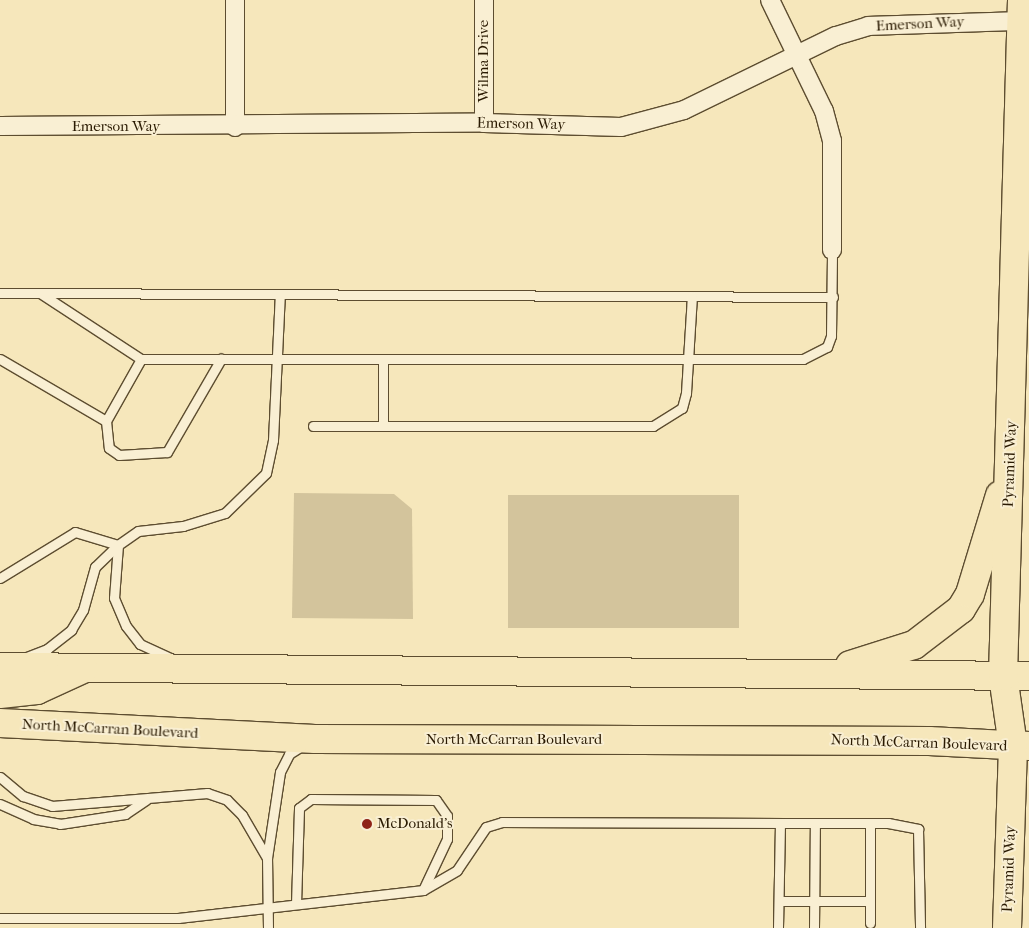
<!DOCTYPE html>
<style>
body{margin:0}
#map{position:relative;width:1029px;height:928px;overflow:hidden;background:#f6e7bb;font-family:"IM FELL French Canon",serif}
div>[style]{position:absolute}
.green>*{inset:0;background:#d3c49c;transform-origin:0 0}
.roads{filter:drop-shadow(1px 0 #5d4d30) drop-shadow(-1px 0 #5d4d30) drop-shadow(0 1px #5d4d30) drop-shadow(0 -1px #5d4d30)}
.lane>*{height:9px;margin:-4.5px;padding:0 4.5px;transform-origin:4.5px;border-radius:4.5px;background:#f9efd3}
.street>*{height:18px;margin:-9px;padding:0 9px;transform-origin:9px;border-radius:9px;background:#f9efd3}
.primary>*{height:28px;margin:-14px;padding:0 14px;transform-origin:14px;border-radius:14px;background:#f6e7bb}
.dots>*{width:14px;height:14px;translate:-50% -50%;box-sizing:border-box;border:2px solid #f9efd3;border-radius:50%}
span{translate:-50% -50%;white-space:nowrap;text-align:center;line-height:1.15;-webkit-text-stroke:4px #f9efd3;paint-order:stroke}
.street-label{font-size:15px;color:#2a1a02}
.poi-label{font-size:15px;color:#2a1a02}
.left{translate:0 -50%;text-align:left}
</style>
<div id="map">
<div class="green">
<div style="clip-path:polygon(294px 493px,394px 494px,412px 509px,413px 619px,292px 618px)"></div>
<div style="left:508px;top:495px;width:231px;height:133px"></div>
</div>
<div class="roads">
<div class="lane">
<div style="left:0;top:293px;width:40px"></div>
<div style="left:40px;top:293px;width:121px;rotate:33.2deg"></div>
<div style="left:141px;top:359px;width:71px;rotate:119.4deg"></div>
<div style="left:106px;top:421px;width:123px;rotate:-149.7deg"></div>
<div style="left:40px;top:293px;width:793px;rotate:0.29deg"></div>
<div style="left:141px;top:359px;width:662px"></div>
<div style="left:803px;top:359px;width:27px;rotate:-27deg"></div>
<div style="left:827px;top:347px;width:12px;rotate:-70deg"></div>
<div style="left:831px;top:336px;width:86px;rotate:-89.3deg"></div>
<div style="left:106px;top:421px;width:27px;rotate:84deg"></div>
<div style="left:109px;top:448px;width:12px;rotate:35deg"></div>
<div style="left:119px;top:455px;width:48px;rotate:-3.6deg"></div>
<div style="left:167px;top:452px;width:108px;rotate:-59.9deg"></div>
<div style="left:313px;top:426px;width:340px"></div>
<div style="left:653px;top:426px;width:34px;rotate:-32deg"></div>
<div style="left:682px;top:408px;width:16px;rotate:-75deg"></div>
<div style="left:686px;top:393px;width:97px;rotate:-86.5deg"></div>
<div style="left:383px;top:426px;width:67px;rotate:-90deg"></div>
<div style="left:118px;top:545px;width:53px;rotate:94.3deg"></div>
<div style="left:114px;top:598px;width:30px;rotate:67deg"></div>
<div style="left:126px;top:626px;width:23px;rotate:52deg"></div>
<div style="left:140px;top:644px;width:33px;rotate:25deg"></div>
<div style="left:0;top:578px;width:88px;rotate:-31.5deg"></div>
<div style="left:75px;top:532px;width:45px;rotate:16.8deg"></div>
<div style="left:24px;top:658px;width:25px;rotate:-21deg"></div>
<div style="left:47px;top:649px;width:31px;rotate:-38deg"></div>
<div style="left:71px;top:630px;width:23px;rotate:-59deg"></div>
<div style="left:83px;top:610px;width:45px;rotate:-74.4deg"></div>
<div style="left:95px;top:567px;width:32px;rotate:-44deg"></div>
<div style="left:118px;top:545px;width:24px;rotate:-35deg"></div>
<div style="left:138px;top:531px;width:45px;rotate:-6.3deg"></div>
<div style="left:183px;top:526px;width:44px;rotate:-17.2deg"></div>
<div style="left:225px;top:513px;width:57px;rotate:-44.3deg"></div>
<div style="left:266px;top:473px;width:34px;rotate:-78deg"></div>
<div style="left:273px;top:440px;width:146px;rotate:-87.3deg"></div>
<div style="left:0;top:777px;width:30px;rotate:40deg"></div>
<div style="left:23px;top:796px;width:31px;rotate:19deg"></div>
<div style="left:52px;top:806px;width:156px;rotate:-4.8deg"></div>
<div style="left:207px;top:793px;width:21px;rotate:19deg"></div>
<div style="left:227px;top:800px;width:21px;rotate:45deg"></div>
<div style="left:242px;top:815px;width:50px;rotate:59.8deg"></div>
<div style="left:0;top:804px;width:36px;rotate:24deg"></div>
<div style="left:33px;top:819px;width:27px;rotate:10deg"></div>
<div style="left:60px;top:824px;width:66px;rotate:-8.7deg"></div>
<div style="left:125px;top:814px;width:25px;rotate:-34deg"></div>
<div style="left:780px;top:823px;width:108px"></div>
<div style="left:888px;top:823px;width:31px;rotate:11deg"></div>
<div style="left:918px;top:829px;width:99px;rotate:88.8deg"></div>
<div style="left:779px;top:901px;width:91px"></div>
<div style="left:870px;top:901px;width:78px;rotate:-90deg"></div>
<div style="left:870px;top:901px;width:22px;rotate:90deg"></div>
<div style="left:296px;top:904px;width:96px;rotate:-88.2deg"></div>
<div style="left:299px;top:808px;width:15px;rotate:-37deg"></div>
<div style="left:311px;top:799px;width:125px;rotate:0.5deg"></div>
<div style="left:436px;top:800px;width:19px;rotate:55deg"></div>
<div style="left:447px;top:816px;width:23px;rotate:90deg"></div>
<div style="left:447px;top:839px;width:56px;rotate:115.2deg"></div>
<div style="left:0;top:918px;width:178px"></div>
<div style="left:178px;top:918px;width:247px;rotate:-6.5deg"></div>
<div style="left:423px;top:890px;width:39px;rotate:-30deg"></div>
<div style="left:457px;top:870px;width:52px;rotate:-56deg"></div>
<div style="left:486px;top:827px;width:17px;rotate:-17deg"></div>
<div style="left:502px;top:822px;width:278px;rotate:0.2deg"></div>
<div style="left:780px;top:823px;width:105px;rotate:91.1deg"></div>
<div style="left:268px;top:928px;width:70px;rotate:-90.8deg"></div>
<div style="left:267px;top:858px;width:87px;rotate:-81.4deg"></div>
<div style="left:280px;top:772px;width:20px;rotate:-63deg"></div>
<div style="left:289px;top:754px;width:15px;rotate:-32deg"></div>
<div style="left:814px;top:928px;width:105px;rotate:-89.5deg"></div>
</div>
<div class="street">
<div style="left:235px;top:0;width:127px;rotate:90deg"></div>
<div style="left:770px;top:0;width:123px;rotate:64.1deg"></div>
<div style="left:824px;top:111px;width:31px;rotate:75deg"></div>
<div style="left:832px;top:141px;width:109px;rotate:90deg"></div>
<div style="left:484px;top:123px;width:123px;rotate:-90deg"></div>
<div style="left:0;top:126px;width:484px;rotate:-0.4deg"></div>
<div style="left:484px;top:123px;width:137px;rotate:1.7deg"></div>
<div style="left:621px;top:127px;width:65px;rotate:-15.1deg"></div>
<div style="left:684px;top:110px;width:169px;rotate:-26deg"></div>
<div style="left:836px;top:36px;width:34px;rotate:-17deg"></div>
<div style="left:868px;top:26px;width:153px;rotate:-1.9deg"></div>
</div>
<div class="primary">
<div style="left:850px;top:665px;width:67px;rotate:-17.4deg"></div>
<div style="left:914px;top:645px;width:59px;rotate:-37.5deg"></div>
<div style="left:961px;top:609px;width:17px;rotate:-59deg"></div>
<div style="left:970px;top:594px;width:103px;rotate:-73.1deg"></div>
<div style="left:0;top:667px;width:1029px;rotate:0.5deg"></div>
<div style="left:0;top:694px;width:37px;rotate:-6deg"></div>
<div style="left:37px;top:690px;width:51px;rotate:-24.5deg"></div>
<div style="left:0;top:723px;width:315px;rotate:2.9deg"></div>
<div style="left:315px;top:739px;width:614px;rotate:0.19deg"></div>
<div style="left:929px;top:741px;width:100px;rotate:2.9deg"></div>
<div style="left:1007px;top:928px;width:182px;rotate:-88.1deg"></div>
<div style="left:1013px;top:746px;width:71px;rotate:-98.1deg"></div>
<div style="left:1003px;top:676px;width:676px;rotate:-88.39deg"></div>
</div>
</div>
<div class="dots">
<div style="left:367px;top:824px;background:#8f2418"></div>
</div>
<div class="street-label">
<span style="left:920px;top:24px;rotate:-3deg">Emerson Way</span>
<span style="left:484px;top:61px;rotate:-90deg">Wilma Drive</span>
<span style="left:521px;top:124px;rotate:1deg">Emerson Way</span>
<span style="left:116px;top:127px">Emerson Way</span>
<span style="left:1010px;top:464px;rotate:-88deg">Pyramid Way</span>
<span style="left:110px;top:729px;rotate:3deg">North McCarran Boulevard</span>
<span style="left:514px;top:740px">North McCarran Boulevard</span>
<span style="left:919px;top:743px;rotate:2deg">North McCarran Boulevard</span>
<span style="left:1009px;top:869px;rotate:-88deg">Pyramid Way</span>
</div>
<div class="poi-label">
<span class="left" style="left:377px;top:824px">McDonald's</span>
</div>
</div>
